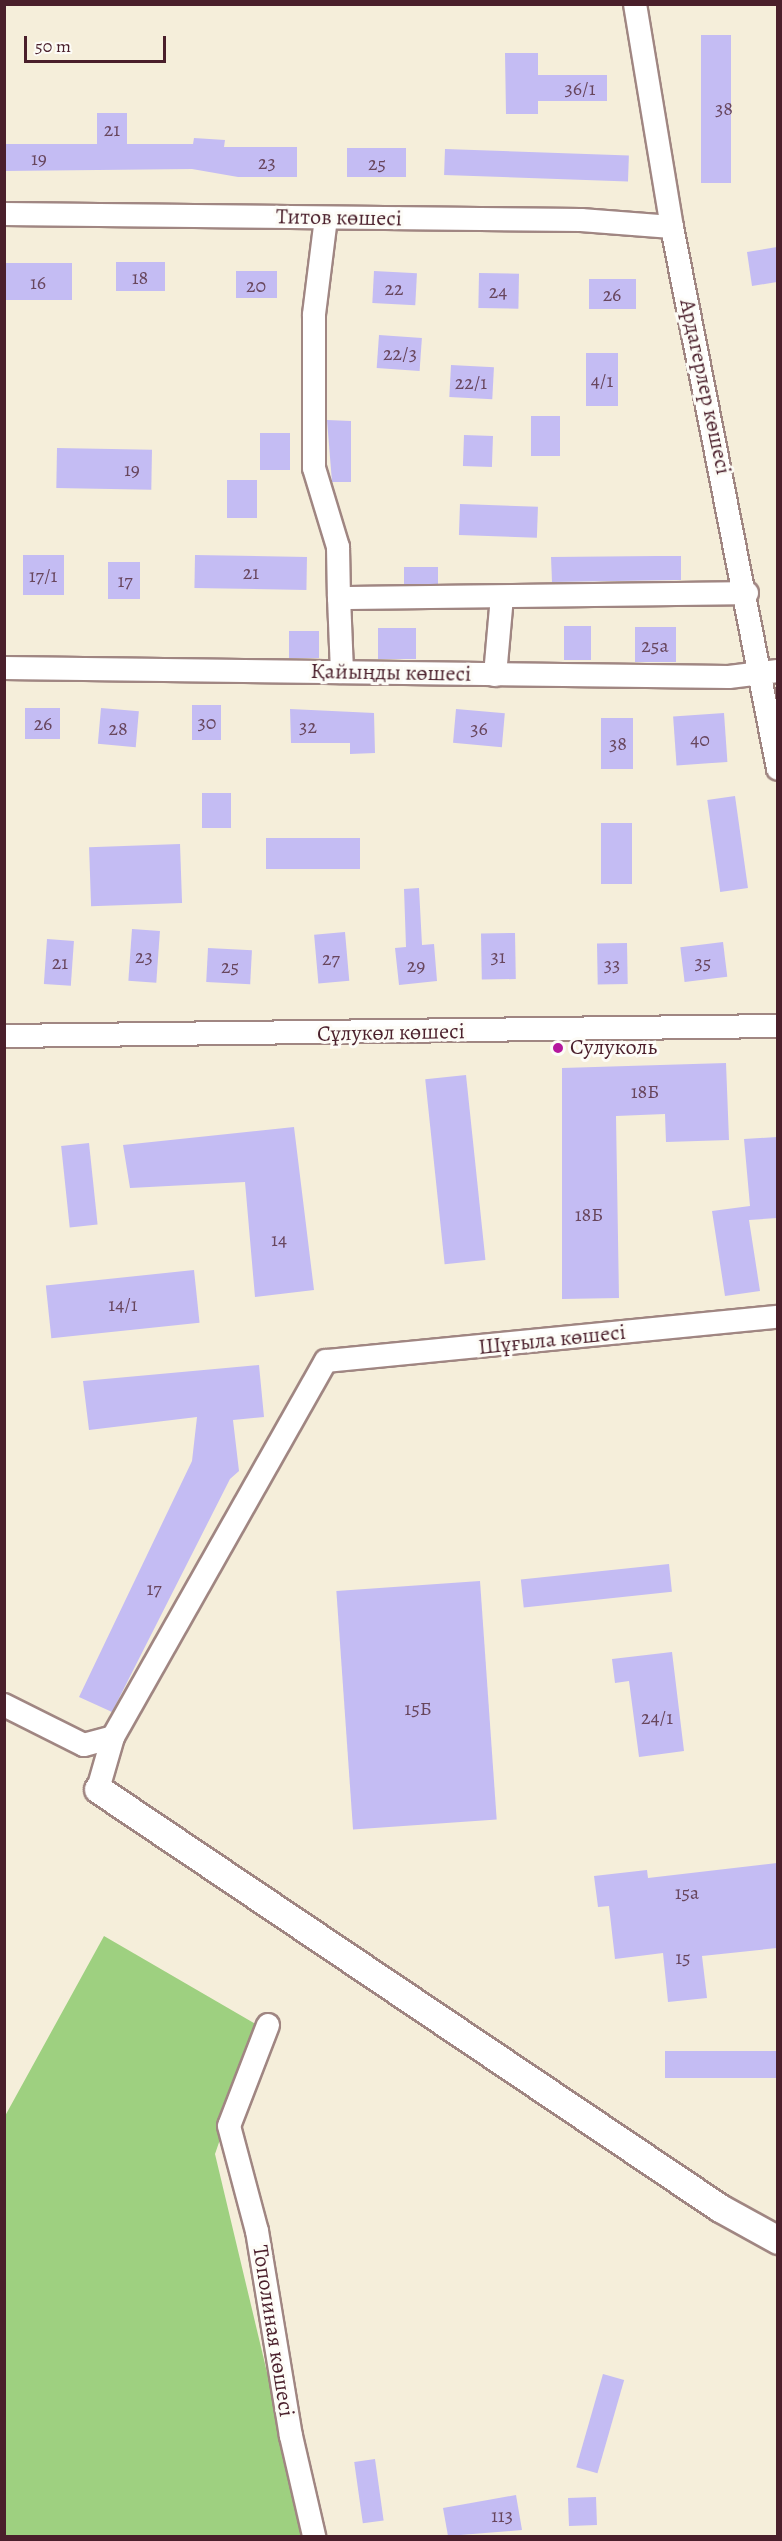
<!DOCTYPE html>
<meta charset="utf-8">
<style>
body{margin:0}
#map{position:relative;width:782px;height:2541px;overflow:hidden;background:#f5eeda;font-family:Alegreya,serif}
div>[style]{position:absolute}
.green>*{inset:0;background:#9ed080}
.building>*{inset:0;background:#c4bcf3;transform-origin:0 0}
.roads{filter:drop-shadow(2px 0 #a08682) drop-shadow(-2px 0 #a08682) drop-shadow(0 2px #a08682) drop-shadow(0 -2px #a08682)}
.minor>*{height:22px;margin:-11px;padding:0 11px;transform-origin:11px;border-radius:11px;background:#fff}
.tertiary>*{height:27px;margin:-13.5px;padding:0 13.5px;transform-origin:13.5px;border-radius:13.5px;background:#fff}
.dots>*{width:16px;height:16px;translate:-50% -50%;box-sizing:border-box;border:3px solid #fdfcf7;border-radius:50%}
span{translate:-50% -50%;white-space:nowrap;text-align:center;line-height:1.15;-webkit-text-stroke:6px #fdfcf7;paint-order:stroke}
.number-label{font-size:20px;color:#68465d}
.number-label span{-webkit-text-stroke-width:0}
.street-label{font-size:22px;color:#4a1f2b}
.poi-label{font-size:22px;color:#4a1f2b}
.left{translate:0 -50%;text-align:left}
.frame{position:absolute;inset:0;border:6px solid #4a1f2b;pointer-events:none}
.scale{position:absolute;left:24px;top:36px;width:142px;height:27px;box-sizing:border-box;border:3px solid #4a1f2b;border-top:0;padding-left:8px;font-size:18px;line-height:21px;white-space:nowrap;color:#4a1f2b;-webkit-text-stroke:4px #fdfcf7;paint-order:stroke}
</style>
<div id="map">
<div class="green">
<div style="clip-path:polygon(104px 1936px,259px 2026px,215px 2154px,306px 2536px,5px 2536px,5px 2116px)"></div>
</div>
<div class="building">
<div style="left:701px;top:35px;width:30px;height:148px"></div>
<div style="clip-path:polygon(505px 53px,538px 53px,538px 75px,607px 75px,607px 101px,538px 101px,538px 114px,506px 114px)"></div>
<div style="clip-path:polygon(97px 113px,127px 113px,127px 144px,193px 144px,194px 138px,225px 140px,224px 147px,297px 147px,297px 177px,238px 177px,192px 169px,4px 171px,4px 144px,97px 144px)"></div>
<div style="left:347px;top:148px;width:59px;height:29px"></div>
<div style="left:445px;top:149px;width:184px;height:26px;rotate:2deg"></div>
<div style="clip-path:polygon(777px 247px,777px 282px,752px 286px,747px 252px)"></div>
<div style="left:116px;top:262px;width:49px;height:29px"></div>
<div style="left:4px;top:263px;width:68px;height:37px"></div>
<div style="left:236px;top:271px;width:41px;height:27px"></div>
<div style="left:374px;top:271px;width:43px;height:32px;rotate:3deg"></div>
<div style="left:479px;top:273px;width:40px;height:35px;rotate:1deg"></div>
<div style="left:589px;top:279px;width:47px;height:30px"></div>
<div style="left:379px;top:335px;width:43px;height:33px;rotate:4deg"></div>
<div style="left:586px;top:353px;width:32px;height:53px"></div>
<div style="left:451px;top:365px;width:43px;height:32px;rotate:3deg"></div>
<div style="left:531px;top:416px;width:29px;height:40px"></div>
<div style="clip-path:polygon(327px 420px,351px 421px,351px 482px,332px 482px)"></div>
<div style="left:260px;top:433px;width:30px;height:37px"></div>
<div style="left:464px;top:435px;width:29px;height:31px;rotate:2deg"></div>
<div style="left:57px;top:448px;width:95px;height:40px;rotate:1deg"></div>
<div style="left:227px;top:480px;width:30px;height:38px"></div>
<div style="left:460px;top:504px;width:78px;height:31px;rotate:2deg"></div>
<div style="left:23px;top:555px;width:41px;height:40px"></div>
<div style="left:195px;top:555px;width:112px;height:33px;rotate:1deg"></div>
<div style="clip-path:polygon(656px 556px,681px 556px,681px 580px,552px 582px,551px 557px)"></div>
<div style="left:108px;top:562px;width:32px;height:37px"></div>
<div style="left:404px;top:567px;width:34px;height:17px"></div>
<div style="left:564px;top:626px;width:27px;height:34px"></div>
<div style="left:635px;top:627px;width:41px;height:35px"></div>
<div style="left:378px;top:628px;width:38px;height:31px"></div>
<div style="left:289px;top:631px;width:30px;height:27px"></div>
<div style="left:192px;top:705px;width:29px;height:35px"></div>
<div style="left:25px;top:708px;width:35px;height:31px"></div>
<div style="left:101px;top:708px;width:38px;height:36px;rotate:5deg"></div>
<div style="clip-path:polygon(290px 709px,374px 713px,375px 753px,350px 754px,350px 743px,291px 743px)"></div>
<div style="left:456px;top:709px;width:49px;height:34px;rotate:5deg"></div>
<div style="left:724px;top:713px;width:49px;height:51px;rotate:86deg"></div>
<div style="left:601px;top:718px;width:32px;height:51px"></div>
<div style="left:202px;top:793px;width:29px;height:35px"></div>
<div style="left:735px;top:796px;width:93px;height:28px;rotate:82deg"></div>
<div style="left:601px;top:823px;width:31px;height:61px"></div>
<div style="left:266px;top:838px;width:94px;height:31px"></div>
<div style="left:180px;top:844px;width:59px;height:91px;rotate:88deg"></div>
<div style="clip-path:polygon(419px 888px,422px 945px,434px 944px,437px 981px,399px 985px,395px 948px,406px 947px,404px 889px)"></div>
<div style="left:132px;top:929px;width:28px;height:52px;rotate:4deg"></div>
<div style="left:345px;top:932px;width:49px;height:31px;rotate:85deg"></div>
<div style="left:515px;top:933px;width:46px;height:34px;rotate:89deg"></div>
<div style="left:47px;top:939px;width:27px;height:45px;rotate:4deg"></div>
<div style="left:723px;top:942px;width:35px;height:43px;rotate:83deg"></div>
<div style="left:627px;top:943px;width:41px;height:30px;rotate:89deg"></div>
<div style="left:208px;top:948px;width:44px;height:34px;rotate:3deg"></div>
<div style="clip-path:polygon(726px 1063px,729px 1140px,666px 1142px,665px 1114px,616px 1116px,619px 1298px,562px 1299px,562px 1068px)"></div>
<div style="left:466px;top:1075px;width:186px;height:41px;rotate:84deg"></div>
<div style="clip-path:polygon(294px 1127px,314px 1290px,255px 1297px,245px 1182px,130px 1188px,123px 1145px)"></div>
<div style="clip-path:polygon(777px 1137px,777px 1218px,749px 1220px,760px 1291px,725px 1296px,712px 1211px,750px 1206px,744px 1139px)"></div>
<div style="left:89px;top:1143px;width:82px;height:28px;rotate:84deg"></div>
<div style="left:194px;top:1270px;width:53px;height:149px;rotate:84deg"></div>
<div style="clip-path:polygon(259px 1365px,264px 1417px,233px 1420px,239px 1471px,230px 1479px,112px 1712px,79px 1697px,192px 1461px,197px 1417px,89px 1430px,83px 1381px)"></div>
<div style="left:669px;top:1564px;width:28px;height:149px;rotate:84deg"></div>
<div style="left:480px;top:1581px;width:239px;height:144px;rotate:86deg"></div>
<div style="clip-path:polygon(672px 1652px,684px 1751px,639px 1757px,629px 1681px,615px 1683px,612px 1659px)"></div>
<div style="clip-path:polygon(777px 1863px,777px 1948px,702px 1956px,707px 1998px,668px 2002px,663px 1953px,615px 1959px,609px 1906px,598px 1907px,594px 1876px,647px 1870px,648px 1878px)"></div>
<div style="left:777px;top:2051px;width:27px;height:112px;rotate:90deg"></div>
<div style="left:603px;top:2374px;width:22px;height:97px;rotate:16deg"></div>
<div style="left:375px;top:2459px;width:62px;height:21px;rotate:82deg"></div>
<div style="clip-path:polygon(516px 2495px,522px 2530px,448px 2536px,443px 2508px)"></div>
<div style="left:596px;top:2497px;width:28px;height:28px;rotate:88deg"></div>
</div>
<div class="roads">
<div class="minor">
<div style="left:635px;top:4px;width:226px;rotate:80.6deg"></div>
<div style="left:672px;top:227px;width:552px;rotate:78.93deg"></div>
<div style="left:4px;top:214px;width:577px;rotate:0.6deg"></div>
<div style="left:581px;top:220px;width:91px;rotate:4.4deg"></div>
<div style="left:326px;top:218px;width:98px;rotate:97.1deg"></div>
<div style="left:314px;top:315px;width:153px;rotate:90deg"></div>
<div style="left:314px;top:468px;width:83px;rotate:73.1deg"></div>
<div style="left:338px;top:547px;width:51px;rotate:88.9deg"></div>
<div style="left:4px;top:668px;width:725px;rotate:0.71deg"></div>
<div style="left:729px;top:677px;width:49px;rotate:-7deg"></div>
<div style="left:342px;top:672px;width:74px;rotate:-92.3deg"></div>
<div style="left:339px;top:598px;width:408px;rotate:-0.7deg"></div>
<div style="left:495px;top:675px;width:78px;rotate:-84.9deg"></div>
<div style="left:4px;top:1036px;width:774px;rotate:-0.74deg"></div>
<div style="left:4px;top:1705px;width:89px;rotate:26.6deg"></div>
<div style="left:84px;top:1745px;width:30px;rotate:-15deg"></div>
<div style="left:98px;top:1789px;width:54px;rotate:-73.9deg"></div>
<div style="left:113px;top:1737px;width:432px;rotate:-60.5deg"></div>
<div style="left:326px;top:1361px;width:454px;rotate:-5.6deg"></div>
<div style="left:268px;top:2025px;width:108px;rotate:111.1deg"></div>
<div style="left:229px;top:2126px;width:109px;rotate:75.1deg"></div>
<div style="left:257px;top:2231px;width:208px;rotate:80.6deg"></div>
<div style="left:291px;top:2436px;width:103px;rotate:77deg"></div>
</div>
<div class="tertiary">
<div style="left:98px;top:1789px;width:750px;rotate:33.97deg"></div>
<div style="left:720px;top:2208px;width:66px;rotate:28.9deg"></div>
</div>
</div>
<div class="dots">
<div style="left:558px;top:1048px;background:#b5179e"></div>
</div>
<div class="number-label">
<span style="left:580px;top:88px">36/1</span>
<span style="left:724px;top:108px">38</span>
<span style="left:112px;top:129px">21</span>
<span style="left:39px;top:158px">19</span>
<span style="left:267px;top:162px">23</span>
<span style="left:377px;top:163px">25</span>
<span style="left:140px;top:277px">18</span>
<span style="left:38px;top:282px">16</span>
<span style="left:256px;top:285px">20</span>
<span style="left:394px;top:288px">22</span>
<span style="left:498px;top:291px">24</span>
<span style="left:612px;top:294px">26</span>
<span style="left:400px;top:353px">22/3</span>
<span style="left:602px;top:380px">4/1</span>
<span style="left:471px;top:382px">22/1</span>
<span style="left:132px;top:469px">19</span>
<span style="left:251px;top:572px">21</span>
<span style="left:43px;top:575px">17/1</span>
<span style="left:125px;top:580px">17</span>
<span style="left:655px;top:645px">25а</span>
<span style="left:207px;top:722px">30</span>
<span style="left:43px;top:723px">26</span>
<span style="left:308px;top:726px">32</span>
<span style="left:118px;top:728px">28</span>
<span style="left:479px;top:728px">36</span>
<span style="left:700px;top:739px">40</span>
<span style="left:618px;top:743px">38</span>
<span style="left:144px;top:956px">23</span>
<span style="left:498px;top:956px">31</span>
<span style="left:331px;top:958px">27</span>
<span style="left:60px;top:962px">21</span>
<span style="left:703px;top:962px">35</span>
<span style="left:612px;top:964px">33</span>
<span style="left:416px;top:965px">29</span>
<span style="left:230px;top:966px">25</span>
<span style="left:645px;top:1091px">18Б</span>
<span style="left:589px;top:1214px">18Б</span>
<span style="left:279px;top:1239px">14</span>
<span style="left:123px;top:1304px">14/1</span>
<span style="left:154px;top:1588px">17</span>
<span style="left:418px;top:1708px">15Б</span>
<span style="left:657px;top:1717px">24/1</span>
<span style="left:687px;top:1892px">15а</span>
<span style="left:683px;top:1957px">15</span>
<span style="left:502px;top:2515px">113</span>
</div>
<div class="street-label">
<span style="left:339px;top:218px;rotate:1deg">Титов көшесі</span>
<span style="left:705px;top:387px;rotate:78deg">Ардагерлер көшесі</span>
<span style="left:391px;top:673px;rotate:1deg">Қайыңды көшесі</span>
<span style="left:391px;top:1033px;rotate:-1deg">Сұлукөл көшесі</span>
<span style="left:552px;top:1340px;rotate:-6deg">Шұғыла көшесі</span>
<span style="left:273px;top:2331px;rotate:81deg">Тополиная көшесі</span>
</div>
<div class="poi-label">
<span class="left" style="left:570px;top:1048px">Сулуколь</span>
</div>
<div class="frame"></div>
<div class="scale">50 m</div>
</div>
